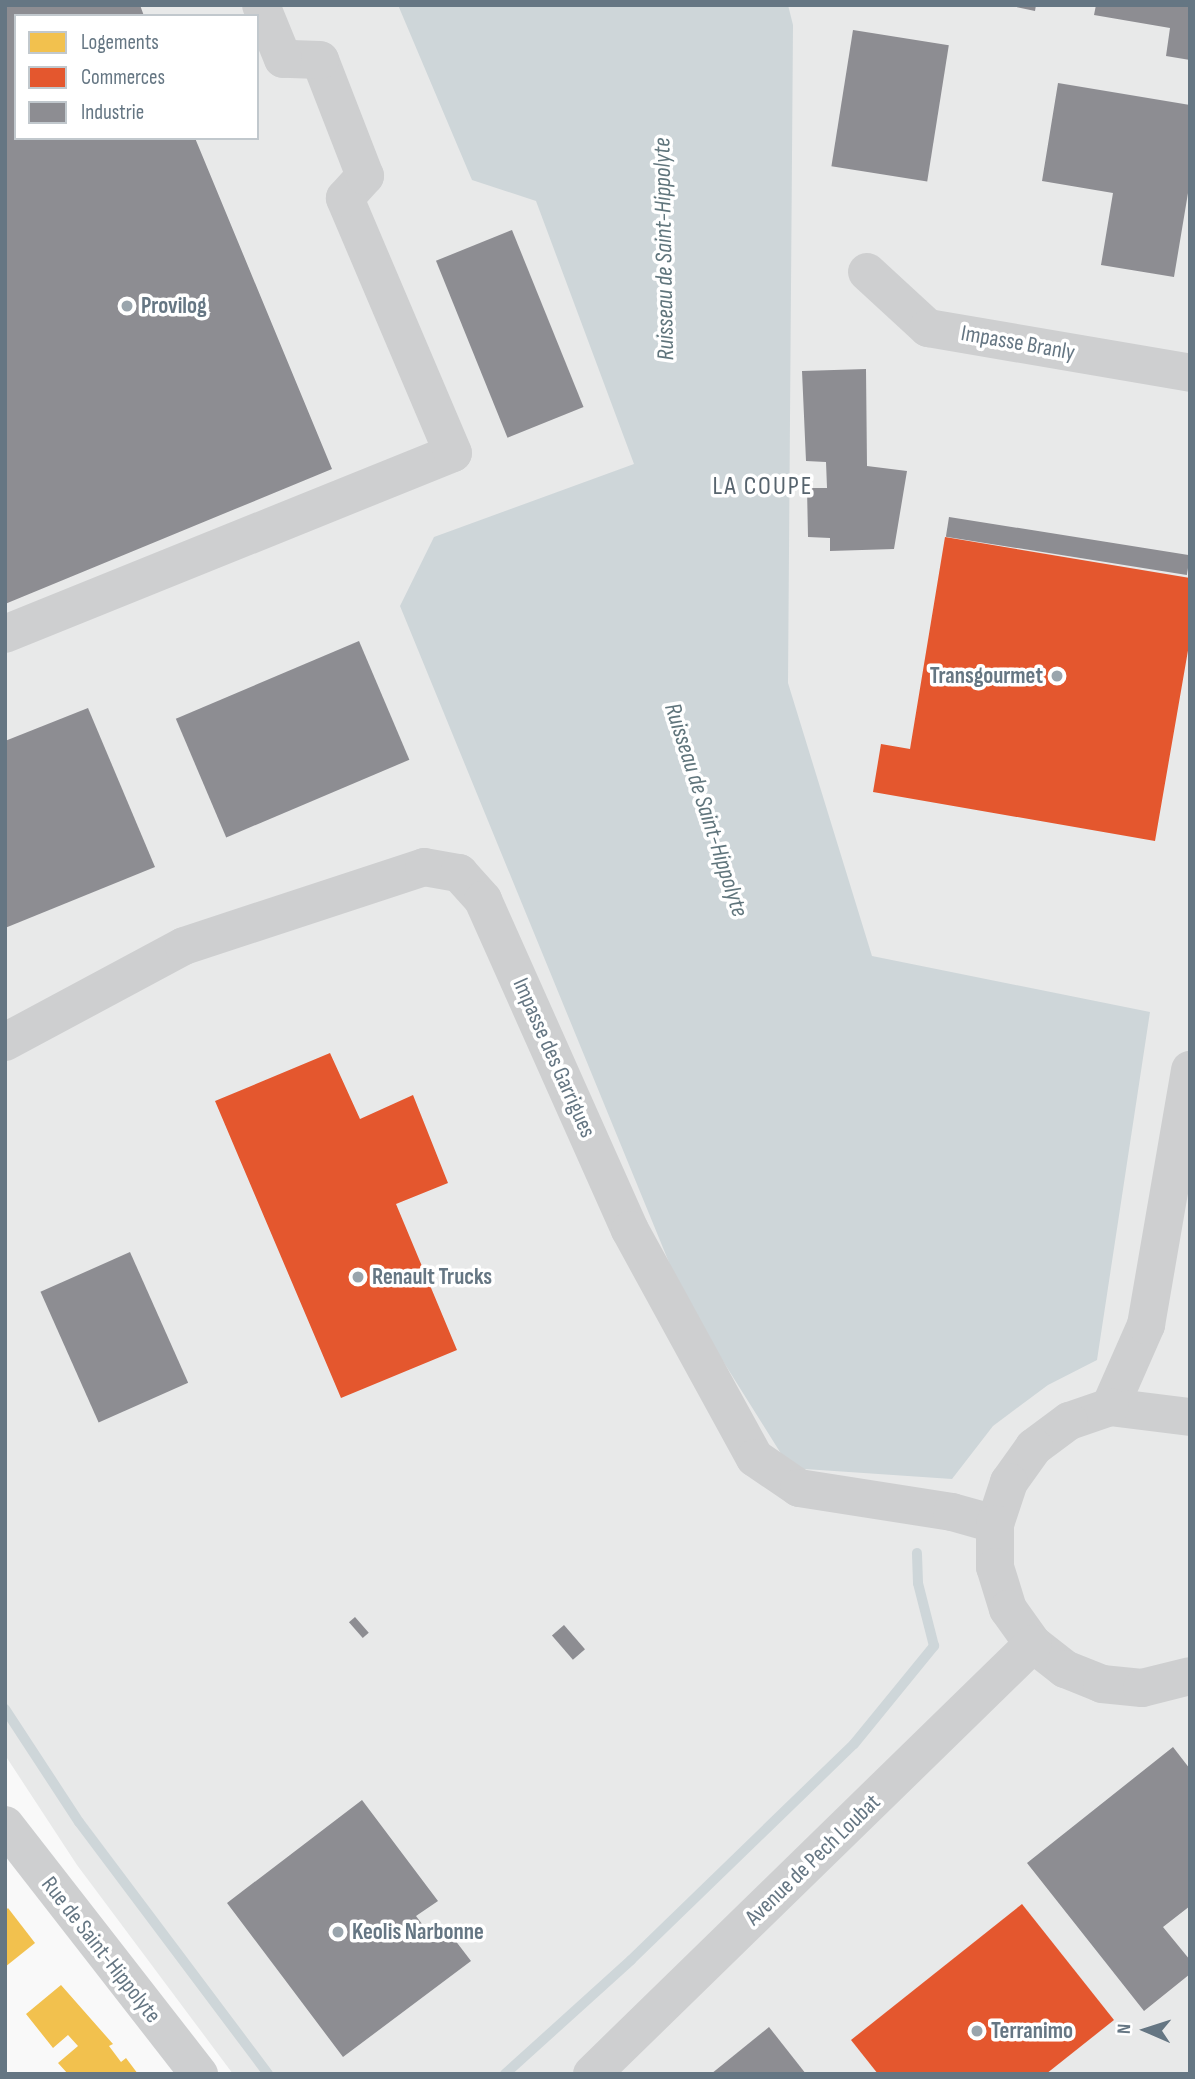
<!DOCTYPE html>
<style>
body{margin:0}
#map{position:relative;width:1195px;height:2079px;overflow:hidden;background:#f9f9f9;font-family:"Sofia Sans Condensed",sans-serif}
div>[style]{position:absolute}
.built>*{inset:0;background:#e8e9e9}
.water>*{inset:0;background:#ced6d9}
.homes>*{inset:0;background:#f2c14e}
.shops>*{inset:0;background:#e4572e}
.industry>*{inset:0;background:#8d8d92;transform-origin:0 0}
.stream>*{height:10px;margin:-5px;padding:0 5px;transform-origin:5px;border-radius:5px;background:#ced6d9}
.minor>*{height:38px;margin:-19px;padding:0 19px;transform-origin:19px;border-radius:19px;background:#cecfd0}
.dots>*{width:19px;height:19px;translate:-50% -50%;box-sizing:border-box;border:4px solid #fff;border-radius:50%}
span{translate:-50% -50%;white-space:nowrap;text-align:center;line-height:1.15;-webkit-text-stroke:7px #fff;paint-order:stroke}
.poi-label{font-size:23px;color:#657683;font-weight:700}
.left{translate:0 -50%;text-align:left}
.right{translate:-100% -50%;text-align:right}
.street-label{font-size:23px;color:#657683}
.water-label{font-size:24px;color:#60757c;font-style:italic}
.quarter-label{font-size:26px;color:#57646e;letter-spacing:2px}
.frame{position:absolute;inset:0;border:7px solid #657683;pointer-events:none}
.legend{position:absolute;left:14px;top:14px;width:245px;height:126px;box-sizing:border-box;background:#fff;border:2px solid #c1c8cd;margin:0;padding:9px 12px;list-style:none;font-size:21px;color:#657683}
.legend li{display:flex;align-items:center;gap:14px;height:35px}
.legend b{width:35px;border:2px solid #c1c8cd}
.north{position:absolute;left:1111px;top:1995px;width:70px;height:70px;-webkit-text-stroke:5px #fff;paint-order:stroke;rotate:273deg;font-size:19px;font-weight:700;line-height:28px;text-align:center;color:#657683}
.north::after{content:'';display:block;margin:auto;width:24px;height:32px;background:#657683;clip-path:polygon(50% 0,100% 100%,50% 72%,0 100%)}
</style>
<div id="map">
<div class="built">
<div style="clip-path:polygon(evenodd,5px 5px,1190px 5px,1190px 2074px,233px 2074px,77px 1865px,5px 1755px,5px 5px,16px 16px,257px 16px,257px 138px,16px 138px,16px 16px)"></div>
</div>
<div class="water">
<div style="clip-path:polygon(398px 5px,788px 5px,793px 25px,788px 683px,872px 956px,1150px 1012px,1097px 1360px,1048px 1385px,993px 1426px,952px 1479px,790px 1468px,684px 1299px,400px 606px,434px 537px,634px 464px,536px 201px,472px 180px)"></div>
</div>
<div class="homes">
<div style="clip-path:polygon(8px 1908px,35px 1943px,5px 1967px,5px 1911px)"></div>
<div style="clip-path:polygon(61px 1985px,113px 2044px,109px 2046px,121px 2062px,126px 2058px,138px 2074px,68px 2074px,58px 2063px,78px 2046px,68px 2035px,53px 2048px,26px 2014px)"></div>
</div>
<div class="shops">
<div style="clip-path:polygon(945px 537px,1190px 578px,1190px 639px,1155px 841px,873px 792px,881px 744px,910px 749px)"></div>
<div style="clip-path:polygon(330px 1053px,360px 1119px,413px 1095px,448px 1183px,396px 1204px,457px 1350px,341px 1398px,215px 1101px)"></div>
<div style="clip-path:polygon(1022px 1904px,1114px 2020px,1046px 2074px,878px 2074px,851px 2040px)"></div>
</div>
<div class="industry">
<div style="clip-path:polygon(5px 5px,140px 5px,144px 16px,16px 16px,16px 138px,195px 138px,332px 469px,5px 604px)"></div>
<div style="clip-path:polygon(1007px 5px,1036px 5px,1035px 11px)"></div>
<div style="clip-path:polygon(1096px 5px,1190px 5px,1190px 60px,1166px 56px,1170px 28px,1094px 15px)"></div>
<div style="left:853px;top:30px;width:97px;height:138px;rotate:9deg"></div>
<div style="clip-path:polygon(1058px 83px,1190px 105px,1190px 181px,1174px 277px,1101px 265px,1113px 193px,1042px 181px)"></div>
<div style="left:512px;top:230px;width:191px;height:82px;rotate:68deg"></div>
<div style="clip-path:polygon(866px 369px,867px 466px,907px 471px,894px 549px,830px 551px,830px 538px,808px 537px,807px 488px,827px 488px,826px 462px,806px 461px,802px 371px)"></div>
<div style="left:949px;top:517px;width:244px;height:20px;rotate:9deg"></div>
<div style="left:359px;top:641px;width:129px;height:199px;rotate:67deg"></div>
<div style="clip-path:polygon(88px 708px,155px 867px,5px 928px,5px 741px)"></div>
<div style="left:130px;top:1252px;width:143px;height:98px;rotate:66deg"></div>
<div style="left:355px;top:1617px;width:21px;height:8px;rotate:49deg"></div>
<div style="left:564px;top:1625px;width:32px;height:16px;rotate:49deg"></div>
<div style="clip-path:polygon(1173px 1747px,1190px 1769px,1190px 1906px,1163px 1927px,1190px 1960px,1190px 1974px,1144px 2011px,1027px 1863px)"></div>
<div style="clip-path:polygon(362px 1800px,438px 1901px,416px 1916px,432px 1937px,445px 1927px,471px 1961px,343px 2057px,227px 1903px)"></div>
<div style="clip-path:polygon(769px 2027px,806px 2074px,711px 2074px)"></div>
</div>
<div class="stream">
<div style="left:5px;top:1709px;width:135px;rotate:56.8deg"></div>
<div style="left:79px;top:1822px;width:315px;rotate:53.1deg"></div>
<div style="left:505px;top:2074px;width:170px;rotate:-42.1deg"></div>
<div style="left:631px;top:1960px;width:310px;rotate:-44.1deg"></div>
<div style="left:854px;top:1744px;width:127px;rotate:-50.8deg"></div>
<div style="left:934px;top:1646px;width:65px;rotate:-104.3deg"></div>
<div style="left:918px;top:1583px;width:30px;rotate:-92deg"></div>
</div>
<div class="minor">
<div style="left:867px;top:272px;width:83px;rotate:42.6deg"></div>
<div style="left:928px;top:328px;width:266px;rotate:9.7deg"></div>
<div style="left:5px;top:634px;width:483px;rotate:-22deg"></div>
<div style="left:453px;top:453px;width:277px;rotate:-113deg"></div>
<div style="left:345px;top:198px;width:30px;rotate:-48deg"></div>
<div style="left:365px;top:176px;width:124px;rotate:-111.2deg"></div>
<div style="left:320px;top:60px;width:37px;rotate:-178deg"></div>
<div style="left:283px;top:59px;width:58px;rotate:-112.2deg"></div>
<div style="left:5px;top:1042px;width:203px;rotate:-28.2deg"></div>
<div style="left:184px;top:946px;width:253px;rotate:-18.2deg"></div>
<div style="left:424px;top:867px;width:36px;rotate:10deg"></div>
<div style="left:459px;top:873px;width:36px;rotate:48deg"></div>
<div style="left:483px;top:900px;width:361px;rotate:66deg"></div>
<div style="left:630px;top:1230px;width:260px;rotate:61.3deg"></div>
<div style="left:755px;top:1458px;width:53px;rotate:34.3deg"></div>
<div style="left:799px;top:1488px;width:155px;rotate:8.9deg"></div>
<div style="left:952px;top:1512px;width:45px;rotate:15.6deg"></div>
<div style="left:1110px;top:1407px;width:90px;rotate:-66.3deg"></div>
<div style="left:1146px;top:1325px;width:259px;rotate:-80.2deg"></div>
<div style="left:1190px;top:1417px;width:81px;rotate:-172.9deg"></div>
<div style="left:1110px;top:1407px;width:43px;rotate:161.1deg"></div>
<div style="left:1069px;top:1421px;width:44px;rotate:143.4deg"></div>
<div style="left:1034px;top:1447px;width:43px;rotate:125.5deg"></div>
<div style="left:1009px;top:1482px;width:44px;rotate:108.4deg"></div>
<div style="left:995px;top:1524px;width:43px;rotate:90deg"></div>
<div style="left:995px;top:1567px;width:44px;rotate:72.8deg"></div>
<div style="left:1008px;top:1609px;width:43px;rotate:54.5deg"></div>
<div style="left:1033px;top:1644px;width:41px;rotate:38deg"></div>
<div style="left:1065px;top:1669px;width:40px;rotate:22deg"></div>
<div style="left:1102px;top:1684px;width:40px;rotate:5.7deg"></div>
<div style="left:1142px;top:1688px;width:49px;rotate:-14deg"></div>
<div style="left:5px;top:1825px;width:316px;rotate:52.1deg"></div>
<div style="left:592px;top:2074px;width:616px;rotate:-44.28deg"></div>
</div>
<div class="dots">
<div style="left:127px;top:306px;background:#99a4ac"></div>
<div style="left:1057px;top:676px;background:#99a4ac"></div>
<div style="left:358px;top:1277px;background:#99a4ac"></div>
<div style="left:338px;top:1932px;background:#99a4ac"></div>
<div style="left:977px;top:2031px;background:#99a4ac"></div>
</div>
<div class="poi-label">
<span class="left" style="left:141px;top:306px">Provilog</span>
<span class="right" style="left:1043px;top:676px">Transgourmet</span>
<span class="left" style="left:372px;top:1277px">Renault Trucks</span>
<span class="left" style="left:352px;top:1932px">Keolis Narbonne</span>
<span class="left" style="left:991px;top:2031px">Terranimo</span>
</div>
<div class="street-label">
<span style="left:1018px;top:343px;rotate:10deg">Impasse Branly</span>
<span style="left:554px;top:1058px;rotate:66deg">Impasse des Garrigues</span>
<span style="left:813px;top:1860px;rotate:-44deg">Avenue de Pech Loubat</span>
<span style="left:101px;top:1950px;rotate:52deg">Rue de Saint-Hippolyte</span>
</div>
<div class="water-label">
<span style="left:664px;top:249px;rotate:-91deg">Ruisseau de Saint-Hippolyte</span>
<span style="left:706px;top:810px;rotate:72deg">Ruisseau de Saint-Hippolyte</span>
</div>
<div class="quarter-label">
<span style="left:763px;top:487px">LA COUPE</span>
</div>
<div class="frame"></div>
<ul class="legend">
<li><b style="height:19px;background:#f2c14e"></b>Logements</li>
<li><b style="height:19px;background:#e4572e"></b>Commerces</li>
<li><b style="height:19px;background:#8d8d92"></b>Industrie</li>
</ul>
<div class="north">N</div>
</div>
